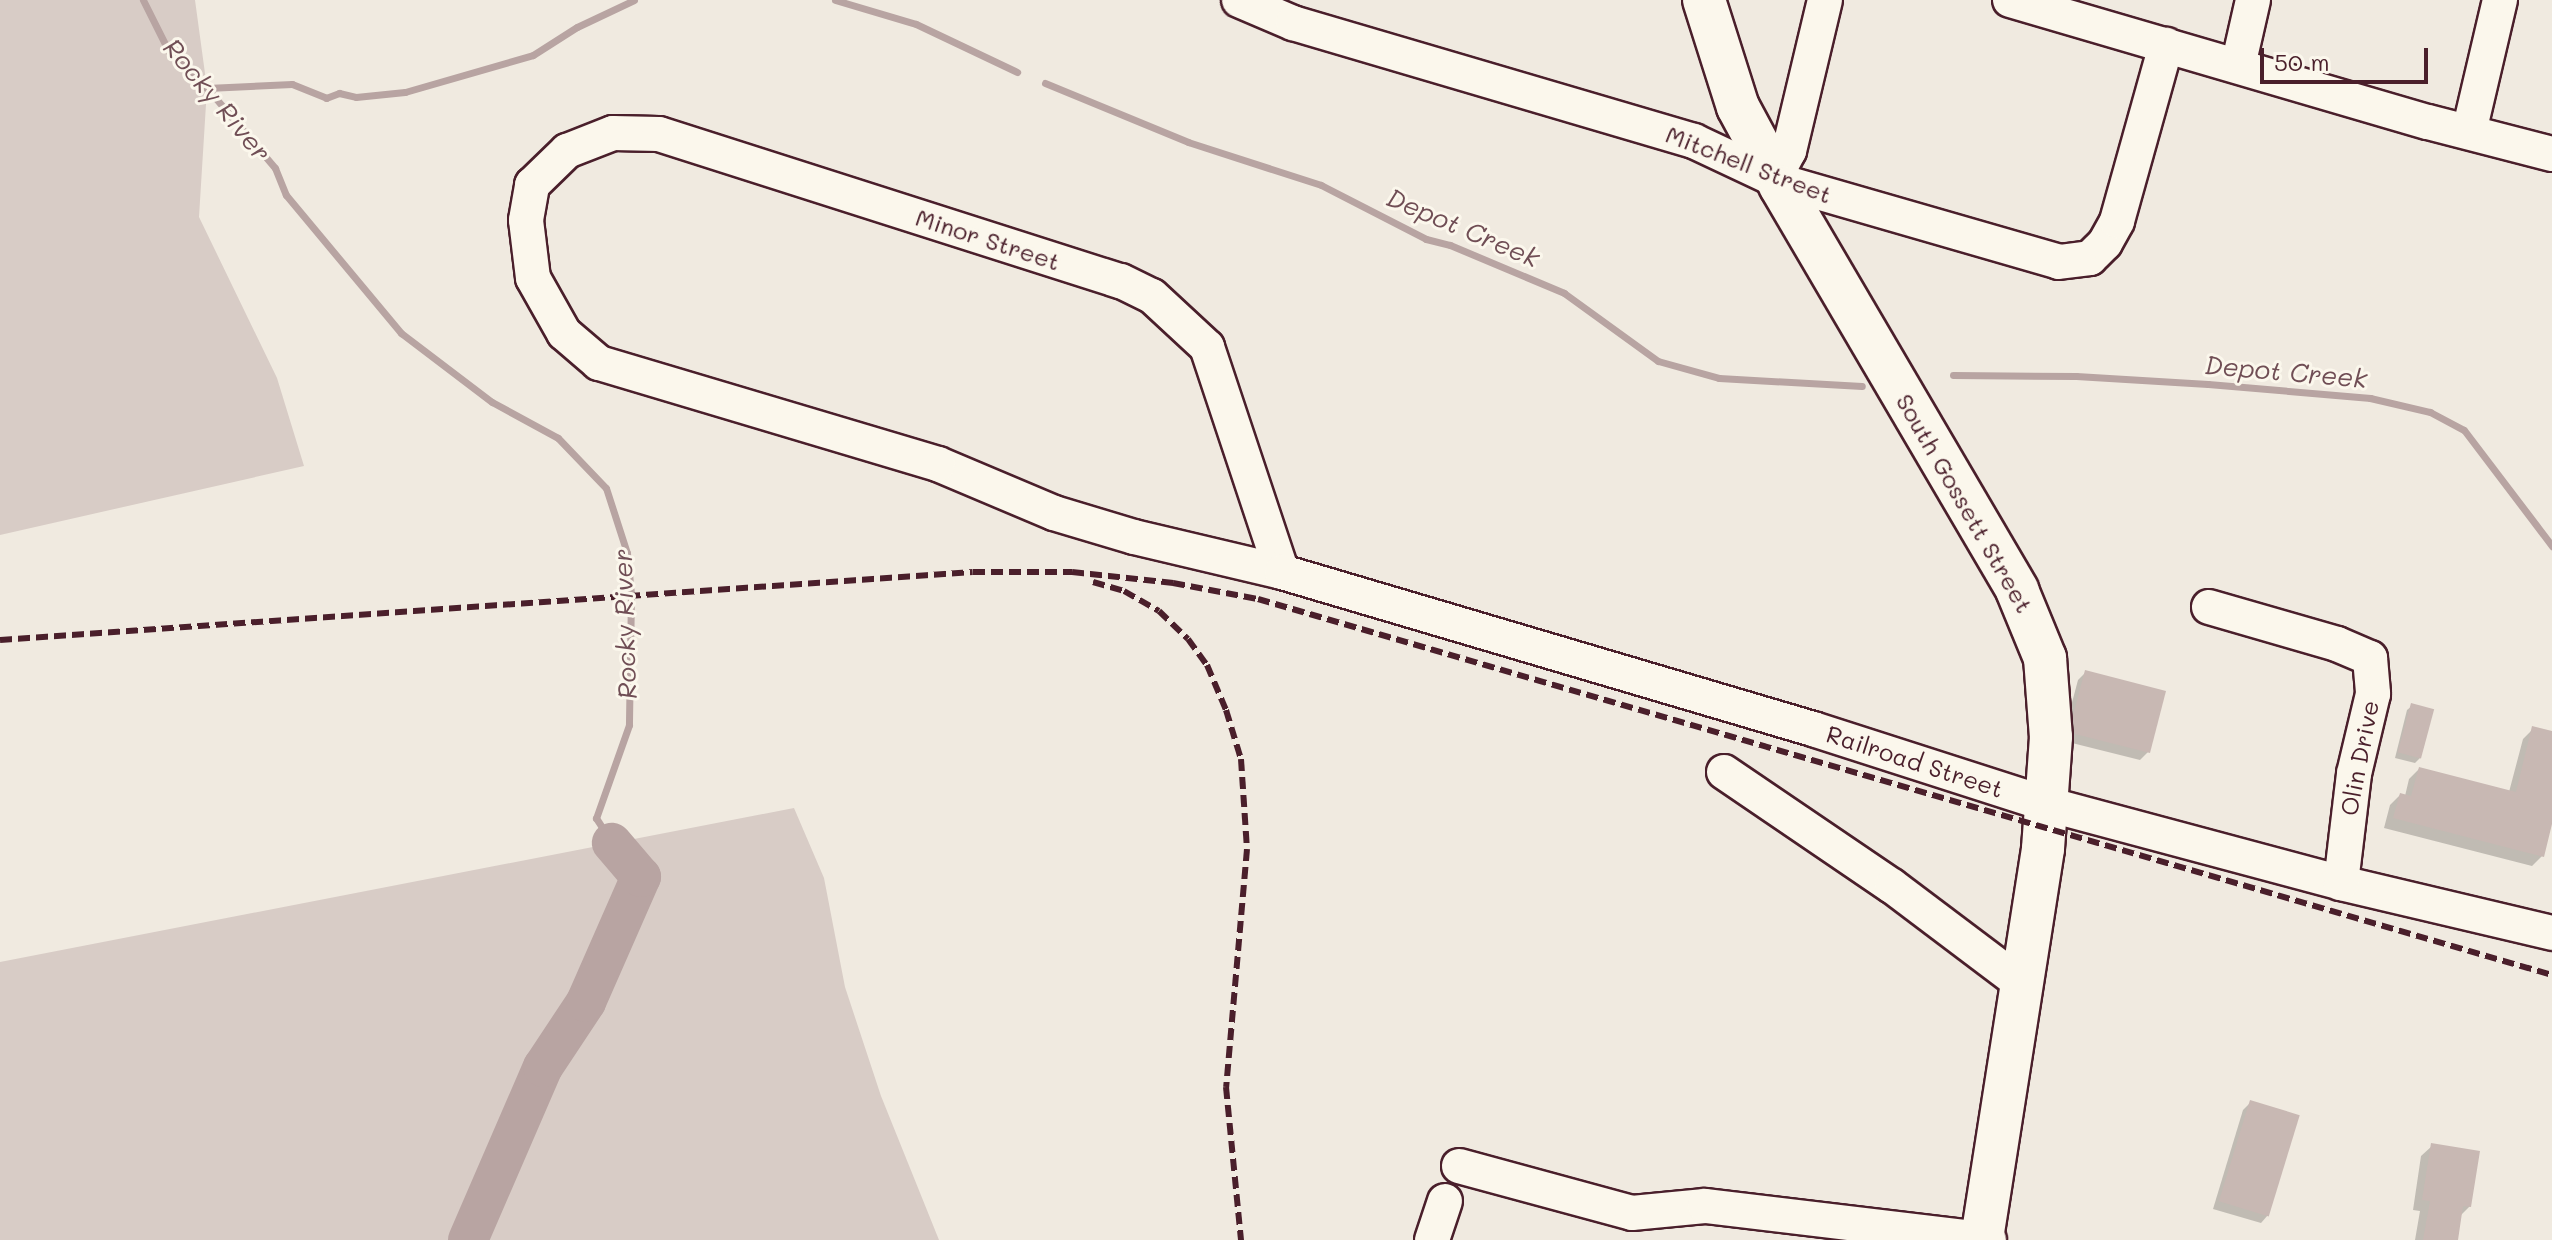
<!DOCTYPE html>
<style>
body{margin:0}
#map{position:relative;width:2552px;height:1240px;overflow:hidden;background:#f0eae0;font-family:Mali,sans-serif}
div>[style]{position:absolute}
.green>*{inset:0;background:#d8ccc6}
.shadow>*{inset:0;background:#0003}
.stream>*{height:7px;margin:-3.5px;padding:0 3.5px;transform-origin:3.5px;border-radius:3.5px;background:#b8a4a2}
.river>*{height:40px;margin:-20px;padding:0 20px;transform-origin:20px;border-radius:20px;background:#b8a4a2}
.building>*{inset:0;background:#c8b8b3;transform-origin:0 0}
.roads{filter:drop-shadow(2px 0 #4a1f2b) drop-shadow(-2px 0 #4a1f2b) drop-shadow(0 2px #4a1f2b) drop-shadow(0 -2px #4a1f2b)}
.minor>*{height:34px;margin:-17px;padding:0 17px;transform-origin:17px;border-radius:17px;background:#fbf7ec}
.major>*{height:42px;margin:-21px;padding:0 21px;transform-origin:21px;border-radius:21px;background:#fbf7ec}
.rail>*{height:6px;margin-top:-3px;transform-origin:0;background:repeating-linear-gradient(90deg,#4a1f2b 0 12px,transparent 0 18px)}
span{translate:-50% -50%;white-space:nowrap;text-align:center;line-height:1.15;-webkit-text-stroke:6px #fbf7ec;paint-order:stroke}
.street-label{font-size:24px;color:#4a1f2b}
.water-label{font-size:26px;color:#704e55;font-style:italic}
.scale{position:absolute;left:2260px;top:48px;width:168px;height:36px;box-sizing:border-box;border:4px solid #4a1f2b;border-top:0;padding-left:10px;font-size:24px;line-height:28px;white-space:nowrap;color:#4a1f2b;-webkit-text-stroke:6px #fbf7ec;paint-order:stroke}
</style>
<div id="map">
<div class="green">
<div style="clip-path:polygon(0 0,195px 0,207px 88px,199px 217px,277px 378px,304px 466px,0 535px)"></div>
<div style="clip-path:polygon(794px 808px,824px 878px,845px 987px,881px 1096px,939px 1240px,0 1240px,0 962px)"></div>
</div>
<div class="shadow">
<div style="clip-path:polygon(2086px 672px,2148px 752px,2140px 760px,2068px 742px,2066px 725px,2078px 680px)"></div>
<div style="clip-path:polygon(2412px 706px,2420px 758px,2415px 763px,2395px 758px,2407px 710px)"></div>
<div style="clip-path:polygon(2533px 729px,2552px 733px,2552px 816px,2542px 856px,2532px 866px,2384px 828px,2390px 805px,2400px 795px,2405px 796px,2409px 779px,2419px 769px,2509px 792px,2523px 739px)"></div>
<div style="clip-path:polygon(2251px 1102px,2268px 1215px,2261px 1223px,2213px 1209px,2243px 1110px)"></div>
<div style="clip-path:polygon(2432px 1146px,2470px 1206px,2460px 1216px,2456px 1240px,2415px 1240px,2420px 1211px,2413px 1210px,2421px 1156px)"></div>
</div>
<div class="stream">
<div style="left:143px;top:0;width:58px;rotate:63.4deg"></div>
<div style="left:169px;top:52px;width:52px;rotate:43.5deg"></div>
<div style="left:207px;top:88px;width:105px;rotate:49.6deg"></div>
<div style="left:275px;top:168px;width:29px;rotate:68deg"></div>
<div style="left:286px;top:195px;width:180px;rotate:50.2deg"></div>
<div style="left:401px;top:333px;width:114px;rotate:37.2deg"></div>
<div style="left:492px;top:402px;width:75px;rotate:28.6deg"></div>
<div style="left:558px;top:438px;width:69px;rotate:46.2deg"></div>
<div style="left:606px;top:488px;width:68px;rotate:72.1deg"></div>
<div style="left:627px;top:553px;width:41px;rotate:84.4deg"></div>
<div style="left:631px;top:594px;width:131px;rotate:90.9deg"></div>
<div style="left:629px;top:725px;width:99px;rotate:109.5deg"></div>
<div style="left:596px;top:818px;width:30px;rotate:57deg"></div>
<div style="left:835px;top:0;width:84px;rotate:16.5deg"></div>
<div style="left:916px;top:24px;width:112px;rotate:25.4deg"></div>
<div style="left:1045px;top:83px;width:155px;rotate:22.4deg"></div>
<div style="left:1188px;top:142px;width:140px;rotate:17.9deg"></div>
<div style="left:1321px;top:185px;width:118px;rotate:27.2deg"></div>
<div style="left:1426px;top:239px;width:25px;rotate:14deg"></div>
<div style="left:1450px;top:245px;width:124px;rotate:22.8deg"></div>
<div style="left:1564px;top:293px;width:116px;rotate:35.9deg"></div>
<div style="left:1658px;top:361px;width:63px;rotate:15.6deg"></div>
<div style="left:1719px;top:378px;width:143px;rotate:3.2deg"></div>
<div style="left:207px;top:88px;width:85px;rotate:-2.7deg"></div>
<div style="left:292px;top:84px;width:37px;rotate:22deg"></div>
<div style="left:326px;top:98px;width:14px;rotate:-21deg"></div>
<div style="left:339px;top:93px;width:17px;rotate:13deg"></div>
<div style="left:356px;top:97px;width:49px;rotate:-5.8deg"></div>
<div style="left:405px;top:92px;width:133px;rotate:-16.1deg"></div>
<div style="left:533px;top:55px;width:52px;rotate:-32.5deg"></div>
<div style="left:577px;top:27px;width:63px;rotate:-25.3deg"></div>
<div style="left:1953px;top:375px;width:123px;rotate:0.5deg"></div>
<div style="left:2076px;top:376px;width:132px;rotate:3.5deg"></div>
<div style="left:2208px;top:384px;width:163px;rotate:4.9deg"></div>
<div style="left:2370px;top:398px;width:62px;rotate:13.1deg"></div>
<div style="left:2430px;top:412px;width:38px;rotate:28deg"></div>
<div style="left:2464px;top:430px;width:146px;rotate:52.8deg"></div>
</div>
<div class="river">
<div style="left:468px;top:1240px;width:189px;rotate:-66.6deg"></div>
<div style="left:543px;top:1067px;width:78px;rotate:-56.5deg"></div>
<div style="left:586px;top:1002px;width:137px;rotate:-66.3deg"></div>
<div style="left:641px;top:877px;width:45px;rotate:-130.5deg"></div>
</div>
<div class="building">
<div style="clip-path:polygon(2085px 670px,2166px 691px,2150px 753px,2075px 734px,2073px 716px)"></div>
<div style="left:2411px;top:703px;width:24px;height:51px;rotate:15deg"></div>
<div style="clip-path:polygon(2532px 726px,2552px 731px,2552px 824px,2544px 857px,2393px 818px,2400px 793px,2411px 796px,2419px 767px,2516px 792px)"></div>
<div style="left:2250px;top:1100px;width:52px;height:106px;rotate:17deg"></div>
<div style="clip-path:polygon(2431px 1143px,2480px 1151px,2471px 1207px,2463px 1206px,2458px 1240px,2423px 1240px,2430px 1201px,2422px 1200px)"></div>
</div>
<div class="roads">
<div class="minor">
<div style="left:1239px;top:0;width:59px;rotate:23.1deg"></div>
<div style="left:1293px;top:23px;width:418px;rotate:16.4deg"></div>
<div style="left:1694px;top:141px;width:94px;rotate:25.2deg"></div>
<div style="left:1779px;top:181px;width:291px;rotate:16.1deg"></div>
<div style="left:2059px;top:262px;width:31px;rotate:-7deg"></div>
<div style="left:2090px;top:258px;width:21px;rotate:-45deg"></div>
<div style="left:2105px;top:243px;width:25px;rotate:-61deg"></div>
<div style="left:2117px;top:221px;width:183px;rotate:-74.4deg"></div>
<div style="left:2010px;top:0;width:435px;rotate:16.3deg"></div>
<div style="left:2428px;top:122px;width:128px;rotate:14.5deg"></div>
<div style="left:2238px;top:66px;width:68px;rotate:-77.2deg"></div>
<div style="left:2469px;top:132px;width:136px;rotate:-76.8deg"></div>
<div style="left:613px;top:133px;width:46px;rotate:1.2deg"></div>
<div style="left:659px;top:134px;width:485px;rotate:17.7deg"></div>
<div style="left:1121px;top:281px;width:34px;rotate:26deg"></div>
<div style="left:1152px;top:296px;width:75px;rotate:42.8deg"></div>
<div style="left:1207px;top:347px;width:237px;rotate:71.6deg"></div>
<div style="left:1282px;top:572px;width:152px;rotate:-166.7deg"></div>
<div style="left:1134px;top:537px;width:84px;rotate:-163.3deg"></div>
<div style="left:1054px;top:513px;width:126px;rotate:-157.1deg"></div>
<div style="left:938px;top:464px;width:354px;rotate:-163.4deg"></div>
<div style="left:599px;top:363px;width:46px;rotate:-139.4deg"></div>
<div style="left:564px;top:333px;width:63px;rotate:-119.4deg"></div>
<div style="left:533px;top:278px;width:58px;rotate:-96.9deg"></div>
<div style="left:526px;top:220px;width:36px;rotate:-80deg"></div>
<div style="left:532px;top:185px;width:49px;rotate:-44.2deg"></div>
<div style="left:567px;top:151px;width:49px;rotate:-21.4deg"></div>
<div style="left:1775px;top:177px;width:30px;rotate:-62deg"></div>
<div style="left:1789px;top:151px;width:155px;rotate:-76.6deg"></div>
<div style="left:1282px;top:572px;width:554px;rotate:16.47deg"></div>
<div style="left:1813px;top:729px;width:246px;rotate:17.8deg"></div>
<div style="left:2047px;top:804px;width:304px;rotate:15deg"></div>
<div style="left:2341px;top:883px;width:217px;rotate:13.3deg"></div>
<div style="left:2209px;top:607px;width:133px;rotate:16.1deg"></div>
<div style="left:2337px;top:644px;width:36px;rotate:23deg"></div>
<div style="left:2370px;top:658px;width:36px;rotate:85deg"></div>
<div style="left:2373px;top:694px;width:82px;rotate:103.4deg"></div>
<div style="left:2354px;top:774px;width:110px;rotate:96.8deg"></div>
<div style="left:1724px;top:772px;width:203px;rotate:34.2deg"></div>
<div style="left:1892px;top:886px;width:163px;rotate:37deg"></div>
<div style="left:1459px;top:1166px;width:179px;rotate:15.2deg"></div>
<div style="left:1632px;top:1213px;width:73px;rotate:-5.5deg"></div>
<div style="left:1705px;top:1206px;width:286px;rotate:6.8deg"></div>
<div style="left:1432px;top:1240px;width:41px;rotate:-71.6deg"></div>
</div>
<div class="major">
<div style="left:1704px;top:0;width:112px;rotate:72.4deg"></div>
<div style="left:1738px;top:107px;width:91px;rotate:61.7deg"></div>
<div style="left:1781px;top:187px;width:467px;rotate:59.6deg"></div>
<div style="left:2017px;top:590px;width:74px;rotate:67.6deg"></div>
<div style="left:2045px;top:658px;width:79px;rotate:85.7deg"></div>
<div style="left:2051px;top:737px;width:112px;rotate:94.1deg"></div>
<div style="left:2043px;top:849px;width:396px;rotate:98.9deg"></div>
</div>
</div>
<div class="rail">
<div style="left:1093px;top:582px;width:32px;rotate:16deg"></div>
<div style="left:1124px;top:591px;width:40px;rotate:29.7deg"></div>
<div style="left:1159px;top:611px;width:40px;rotate:44deg"></div>
<div style="left:1188px;top:639px;width:32px;rotate:54deg"></div>
<div style="left:1207px;top:665px;width:49px;rotate:67.1deg"></div>
<div style="left:1226px;top:710px;width:51px;rotate:73deg"></div>
<div style="left:1241px;top:759px;width:90px;rotate:86.2deg"></div>
<div style="left:1247px;top:849px;width:239px;rotate:95deg"></div>
<div style="left:1226px;top:1087px;width:154px;rotate:84.4deg"></div>
<div style="left:0;top:640px;width:975px;rotate:-4deg"></div>
<div style="left:973px;top:572px;width:99px"></div>
<div style="left:1072px;top:572px;width:102px;rotate:6.2deg"></div>
<div style="left:1173px;top:583px;width:86px;rotate:10.7deg"></div>
<div style="left:1258px;top:599px;width:1348px;rotate:16.2deg"></div>
</div>
<div class="street-label">
<span style="left:1749px;top:164px;rotate:21deg">Mitchell Street</span>
<span style="left:988px;top:239px;rotate:18deg">Minor Street</span>
<span style="left:1965px;top:503px;rotate:60deg">South Gossett Street</span>
<span style="left:2359px;top:758px;rotate:-79deg">Olin Drive</span>
<span style="left:1915px;top:761px;rotate:18deg">Railroad Street</span>
</div>
<div class="water-label">
<span style="left:217px;top:100px;rotate:50deg">Rocky River</span>
<span style="left:1463px;top:228px;rotate:23deg">Depot Creek</span>
<span style="left:2286px;top:372px;rotate:5deg">Depot Creek</span>
<span style="left:625px;top:624px;rotate:-92deg">Rocky River</span>
</div>
<div class="scale">50 m</div>
</div>
